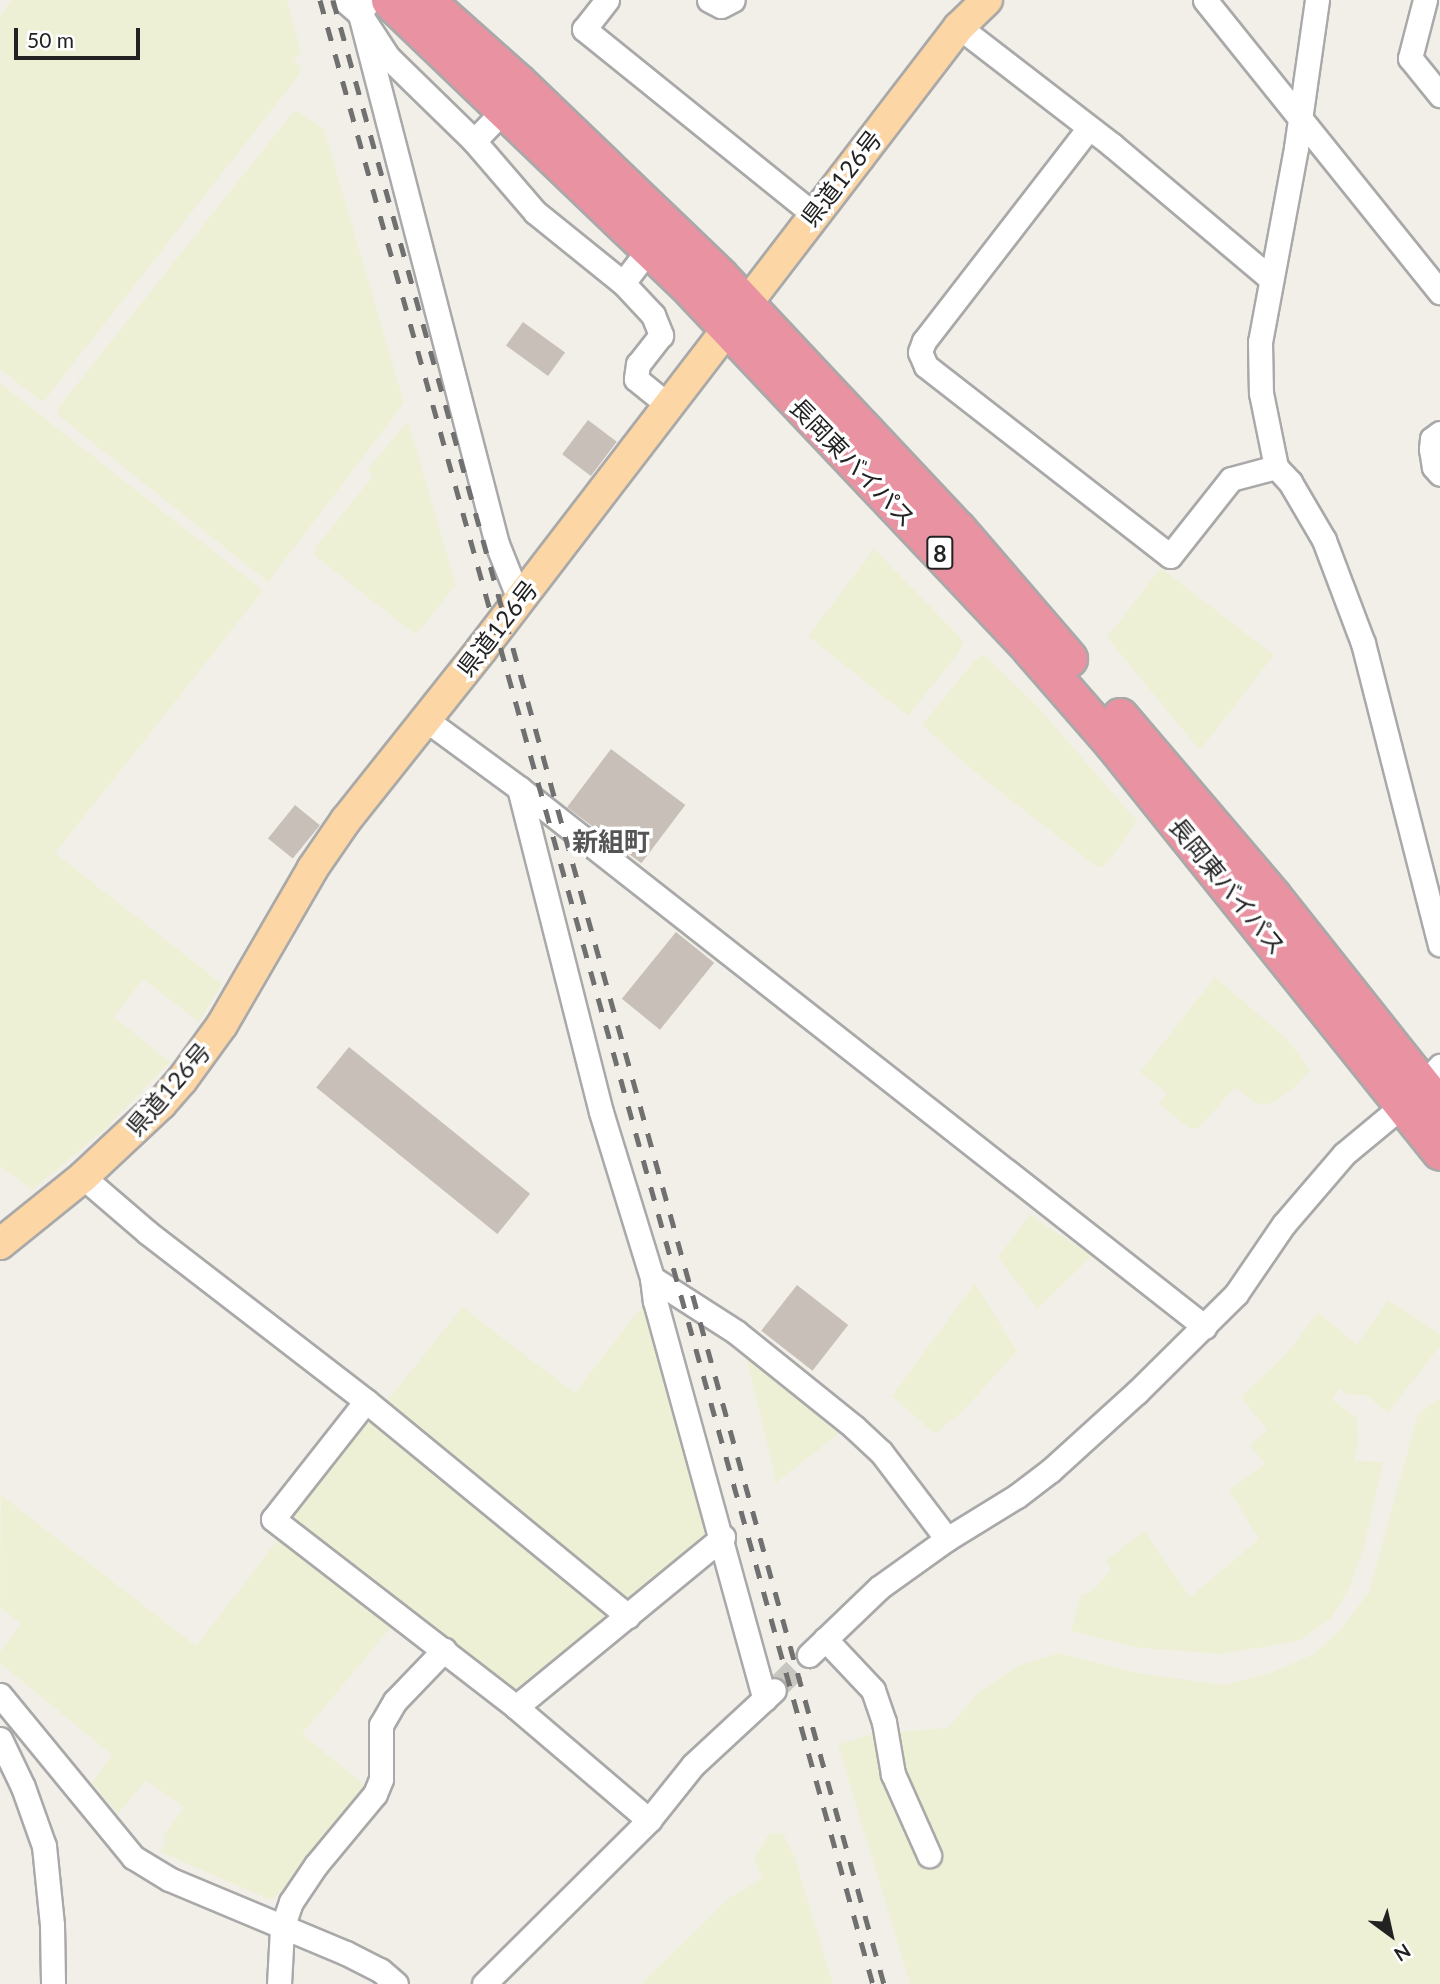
<!DOCTYPE html>
<meta charset="utf-8">
<style>
body{margin:0}
#map{position:relative;width:1440px;height:1984px;overflow:hidden;background:#f2efe9;font-family:Lato,"Noto Sans JP",sans-serif}
div>[style]{position:absolute}
.farmland>*{inset:0;background:#eef0d5}
.building>*{inset:0;background:#c7bfb8;transform-origin:0 0}
.minor-tunnel>*{height:23px;margin-top:-11.5px;transform-origin:0;background:repeating-linear-gradient(90deg,#c8c6c1 0 23px,transparent 0 34px)}
.roads{filter:drop-shadow(2px 0 #a9a9a9) drop-shadow(-2px 0 #a9a9a9) drop-shadow(0 2px #a9a9a9) drop-shadow(0 -2px #a9a9a9)}
.minor>*{height:23px;margin:-11.5px;padding:0 11.5px;transform-origin:11.5px;border-radius:11.5px;background:#fff}
.major>*{height:30px;margin:-15px;padding:0 15px;transform-origin:15px;border-radius:15px;background:#fcd6a4}
.highway>*{height:35px;margin:-17.5px;padding:0 17.5px;transform-origin:17.5px;border-radius:17.5px;background:#e892a2}
.rail>*{height:5px;margin-top:-2.5px;transform-origin:0;background:repeating-linear-gradient(90deg,#707070 0 14px,transparent 0 28px)}
span{translate:-50% -50%;white-space:nowrap;text-align:center;line-height:1.15;-webkit-text-stroke:7px #fff;paint-order:stroke}
.shield-label span{padding:2px 5px;background:#fff;border:2px solid;border-radius:5px;-webkit-text-stroke-width:0}
.shield-label{font-size:23px;color:#222;font-weight:700}
.street-label{font-size:24px;color:#222}
.neighbourhood-label{font-size:26px;color:#555;font-weight:700}
.north{position:absolute;left:1356px;top:1900px;width:70px;height:70px;-webkit-text-stroke:5px #fff;paint-order:stroke;rotate:147deg;font-size:19px;font-weight:700;line-height:28px;text-align:center;color:#222}
.north::after{content:'';display:block;margin:auto;width:24px;height:32px;background:#222;clip-path:polygon(50% 0,100% 100%,50% 72%,0 100%)}
.scale{position:absolute;left:14px;top:28px;width:126px;height:32px;box-sizing:border-box;border:4px solid #222;border-top:0;padding-left:9px;font-size:21px;line-height:24px;white-space:nowrap;color:#222;-webkit-text-stroke:5px #fff;paint-order:stroke}
</style>
<div id="map">
<div class="farmland">
<div style="clip-path:polygon(12px 0,287px 0,301px 52px,294px 61px,301px 68px,299px 75px,44px 401px,41px 401px,0 369px,0 16px)"></div>
<div style="clip-path:polygon(295px 110px,324px 129px,404px 403px,268px 582px,58px 415px,58px 408px)"></div>
<div style="clip-path:polygon(0 383px,259px 587px,262px 592px,55px 853px,222px 984px,199px 1022px,143px 979px,114px 1017px,170px 1062px,105px 1129px,32px 1190px,0 1166px)"></div>
<div style="clip-path:polygon(408px 421px,456px 585px,416px 635px,314px 555px,317px 546px,372px 477px,368px 469px)"></div>
<div style="clip-path:polygon(874px 549px,964px 641px,958px 654px,908px 716px,808px 636px)"></div>
<div style="clip-path:polygon(1161px 568px,1274px 655px,1201px 749px,1195px 745px,1107px 637px)"></div>
<div style="clip-path:polygon(984px 655px,1038px 707px,1137px 821px,1106px 865px,1098px 868px,971px 769px,922px 725px,974px 661px)"></div>
<div style="clip-path:polygon(1215px 977px,1287px 1039px,1310px 1070px,1294px 1088px,1268px 1105px,1256px 1103px,1235px 1087px,1198px 1129px,1189px 1128px,1159px 1104px,1167px 1093px,1140px 1072px)"></div>
<div style="clip-path:polygon(1030px 1215px,1092px 1256px,1037px 1309px,998px 1257px)"></div>
<div style="clip-path:polygon(975px 1283px,1017px 1351px,964px 1410px,935px 1434px,892px 1396px)"></div>
<div style="clip-path:polygon(1388px 1300px,1440px 1334px,1440px 1346px,1388px 1413px,1366px 1395px,1348px 1395px,1339px 1389px,1332px 1399px,1357px 1418px,1358px 1444px,1354px 1460px,1383px 1462px,1364px 1547px,1350px 1587px,1331px 1618px,1299px 1641px,1220px 1654px,1140px 1648px,1071px 1631px,1081px 1595px,1093px 1590px,1111px 1570px,1106px 1560px,1144px 1531px,1190px 1597px,1259px 1539px,1229px 1490px,1265px 1464px,1250px 1445px,1267px 1430px,1241px 1397px,1286px 1354px,1318px 1312px,1357px 1345px)"></div>
<div style="clip-path:polygon(646px 1301px,714px 1535px,522px 1688px,509px 1689px,289px 1521px,288px 1512px,364px 1416px,371px 1421px,462px 1307px,575px 1393px)"></div>
<div style="clip-path:polygon(744px 1350px,843px 1430px,775px 1484px,774px 1472px)"></div>
<div style="clip-path:polygon(1440px 1398px,1440px 1984px,910px 1984px,838px 1745px,872px 1734px,948px 1728px,978px 1693px,1017px 1666px,1059px 1653px,1138px 1673px,1225px 1685px,1272px 1672px,1314px 1654px,1341px 1629px,1369px 1592px,1418px 1414px)"></div>
<div style="clip-path:polygon(1px 1495px,196px 1646px,280px 1537px,393px 1625px,302px 1734px,366px 1786px,279px 1894px,270px 1900px,161px 1852px,166px 1841px,163px 1837px,184px 1808px,146px 1780px,118px 1814px,92px 1783px,112px 1755px,0 1663px,0 1652px,21px 1624px,0 1607px)"></div>
<div style="clip-path:polygon(783px 1833px,795px 1858px,833px 1984px,641px 1984px,730px 1897px,762px 1879px,754px 1858px,769px 1834px)"></div>
</div>
<div class="building">
<div style="left:523px;top:322px;width:52px;height:29px;rotate:36deg"></div>
<div style="left:588px;top:420px;width:36px;height:43px;rotate:37deg"></div>
<div style="left:611px;top:749px;width:93px;height:73px;rotate:37deg"></div>
<div style="left:295px;top:805px;width:32px;height:43px;rotate:39deg"></div>
<div style="left:676px;top:932px;width:49px;height:86px;rotate:39deg"></div>
<div style="left:349px;top:1047px;width:233px;height:52px;rotate:39deg"></div>
<div style="left:797px;top:1285px;width:65px;height:58px;rotate:38deg"></div>
</div>
<div class="minor-tunnel">
<div style="left:778px;top:1686px;width:44px;rotate:-45deg"></div>
</div>
<div class="roads">
<div class="minor">
<div style="left:344px;top:0;width:21px;rotate:41deg"></div>
<div style="left:360px;top:14px;width:547px;rotate:75.51deg"></div>
<div style="left:497px;top:544px;width:59px;rotate:68.2deg"></div>
<div style="left:369px;top:0;width:17px;rotate:123deg"></div>
<div style="left:360px;top:14px;width:51px;rotate:56.9deg"></div>
<div style="left:388px;top:57px;width:120px;rotate:44.3deg"></div>
<div style="left:474px;top:141px;width:94px;rotate:49.3deg"></div>
<div style="left:535px;top:212px;width:113px;rotate:38.9deg"></div>
<div style="left:623px;top:283px;width:44px;rotate:46.8deg"></div>
<div style="left:653px;top:315px;width:22px;rotate:68deg"></div>
<div style="left:661px;top:335px;width:37px;rotate:128deg"></div>
<div style="left:638px;top:364px;width:15px;rotate:98deg"></div>
<div style="left:636px;top:379px;width:41px;rotate:39.1deg"></div>
<div style="left:607px;top:0;width:37px;rotate:128deg"></div>
<div style="left:584px;top:29px;width:294px;rotate:38.9deg"></div>
<div style="left:709px;top:0;width:13px;rotate:27deg"></div>
<div style="left:721px;top:6px;width:13px;rotate:-27deg"></div>
<div style="left:1205px;top:0;width:375px;rotate:51.2deg"></div>
<div style="left:1317px;top:0;width:149px;rotate:98.1deg"></div>
<div style="left:1296px;top:148px;width:197px;rotate:100.5deg"></div>
<div style="left:1260px;top:342px;width:51px;rotate:88.9deg"></div>
<div style="left:1261px;top:393px;width:76px;rotate:78.5deg"></div>
<div style="left:1276px;top:467px;width:21px;rotate:47deg"></div>
<div style="left:1290px;top:482px;width:67px;rotate:59.6deg"></div>
<div style="left:1324px;top:540px;width:110px;rotate:69.3deg"></div>
<div style="left:1363px;top:643px;width:311px;rotate:75.7deg"></div>
<div style="left:1425px;top:0;width:60px;rotate:104.5deg"></div>
<div style="left:1410px;top:58px;width:48px;rotate:51deg"></div>
<div style="left:959px;top:27px;width:193px;rotate:37.6deg"></div>
<div style="left:1112px;top:145px;width:208px;rotate:40.1deg"></div>
<div style="left:1088px;top:129px;width:268px;rotate:127.7deg"></div>
<div style="left:924px;top:341px;width:12px;rotate:110deg"></div>
<div style="left:920px;top:352px;width:15px;rotate:67deg"></div>
<div style="left:926px;top:366px;width:309px;rotate:37.9deg"></div>
<div style="left:1170px;top:556px;width:98px;rotate:-51.6deg"></div>
<div style="left:1231px;top:479px;width:47px;rotate:-14.9deg"></div>
<div style="left:474px;top:141px;width:43px;rotate:-45.9deg"></div>
<div style="left:623px;top:283px;width:43px;rotate:-52.6deg"></div>
<div style="left:1440px;top:433px;width:10px;rotate:143deg"></div>
<div style="left:1432px;top:439px;width:10px;rotate:96deg"></div>
<div style="left:1431px;top:449px;width:18px;rotate:81deg"></div>
<div style="left:1434px;top:467px;width:9px;rotate:49deg"></div>
<div style="left:425px;top:719px;width:117px;rotate:36.3deg"></div>
<div style="left:519px;top:788px;width:872px;rotate:38.16deg"></div>
<div style="left:519px;top:788px;width:334px;rotate:75.8deg"></div>
<div style="left:601px;top:1112px;width:174px;rotate:72.9deg"></div>
<div style="left:652px;top:1278px;width:23px;rotate:83deg"></div>
<div style="left:655px;top:1301px;width:413px;rotate:74.6deg"></div>
<div style="left:83px;top:1177px;width:86px;rotate:40.7deg"></div>
<div style="left:148px;top:1233px;width:275px;rotate:37.6deg"></div>
<div style="left:366px;top:1401px;width:339px;rotate:39.4deg"></div>
<div style="left:652px;top:1278px;width:100px;rotate:32.7deg"></div>
<div style="left:736px;top:1332px;width:151px;rotate:38.8deg"></div>
<div style="left:854px;top:1427px;width:37px;rotate:43deg"></div>
<div style="left:881px;top:1452px;width:109px;rotate:52.8deg"></div>
<div style="left:366px;top:1401px;width:150px;rotate:128.2deg"></div>
<div style="left:273px;top:1519px;width:307px;rotate:37.7deg"></div>
<div style="left:516px;top:1707px;width:175px;rotate:40.4deg"></div>
<div style="left:825px;top:1639px;width:70px;rotate:46.7deg"></div>
<div style="left:873px;top:1690px;width:34px;rotate:71deg"></div>
<div style="left:884px;top:1722px;width:53px;rotate:80.2deg"></div>
<div style="left:893px;top:1774px;width:89px;rotate:66deg"></div>
<div style="left:809px;top:1655px;width:98px;rotate:-43.8deg"></div>
<div style="left:880px;top:1587px;width:82px;rotate:-35.6deg"></div>
<div style="left:947px;top:1539px;width:82px;rotate:-31.6deg"></div>
<div style="left:1017px;top:1496px;width:43px;rotate:-37.4deg"></div>
<div style="left:1051px;top:1470px;width:116px;rotate:-42.2deg"></div>
<div style="left:1137px;top:1392px;width:139px;rotate:-44.7deg"></div>
<div style="left:1236px;top:1294px;width:85px;rotate:-55.6deg"></div>
<div style="left:1284px;top:1224px;width:92px;rotate:-49.4deg"></div>
<div style="left:1344px;top:1154px;width:77px;rotate:-39.7deg"></div>
<div style="left:1403px;top:1105px;width:54px;rotate:-46.5deg"></div>
<div style="left:0;top:1695px;width:210px;rotate:50.6deg"></div>
<div style="left:133px;top:1857px;width:42px;rotate:31.4deg"></div>
<div style="left:169px;top:1879px;width:192px;rotate:22.7deg"></div>
<div style="left:346px;top:1953px;width:38px;rotate:27deg"></div>
<div style="left:380px;top:1970px;width:21px;rotate:41deg"></div>
<div style="left:516px;top:1707px;width:268px;rotate:-39.4deg"></div>
<div style="left:0;top:1739px;width:53px;rotate:64.4deg"></div>
<div style="left:23px;top:1787px;width:63px;rotate:70.4deg"></div>
<div style="left:44px;top:1846px;width:79px;rotate:84.2deg"></div>
<div style="left:52px;top:1925px;width:59px;rotate:89deg"></div>
<div style="left:279px;top:1984px;width:56px;rotate:-86.9deg"></div>
<div style="left:282px;top:1928px;width:28px;rotate:-71deg"></div>
<div style="left:291px;top:1902px;width:45px;rotate:-56deg"></div>
<div style="left:316px;top:1865px;width:92px;rotate:-50.3deg"></div>
<div style="left:375px;top:1794px;width:16px;rotate:-68deg"></div>
<div style="left:381px;top:1779px;width:54px;rotate:-90deg"></div>
<div style="left:381px;top:1725px;width:28px;rotate:-60deg"></div>
<div style="left:395px;top:1701px;width:71px;rotate:-46.1deg"></div>
<div style="left:484px;top:1984px;width:233px;rotate:-44.8deg"></div>
<div style="left:649px;top:1820px;width:70px;rotate:-51.3deg"></div>
<div style="left:693px;top:1765px;width:110px;rotate:-42.8deg"></div>
</div>
<div class="major">
<div style="left:0;top:1244px;width:107px;rotate:-38.9deg"></div>
<div style="left:83px;top:1177px;width:107px;rotate:-43.1deg"></div>
<div style="left:161px;top:1104px;width:32px;rotate:-49deg"></div>
<div style="left:182px;top:1080px;width:68px;rotate:-54deg"></div>
<div style="left:222px;top:1025px;width:181px;rotate:-59.9deg"></div>
<div style="left:313px;top:868px;width:58px;rotate:-55.5deg"></div>
<div style="left:346px;top:820px;width:217px;rotate:-51.5deg"></div>
<div style="left:481px;top:650px;width:785px;rotate:-52.5deg"></div>
<div style="left:959px;top:27px;width:39px;rotate:-44deg"></div>
</div>
<div class="highway">
<div style="left:389px;top:0;width:420px;rotate:43.8deg"></div>
<div style="left:692px;top:291px;width:492px;rotate:46.6deg"></div>
<div style="left:1030px;top:649px;width:125px;rotate:48.9deg"></div>
<div style="left:1112px;top:743px;width:524px;rotate:51.27deg"></div>
<div style="left:426px;top:0;width:123px;rotate:41.7deg"></div>
<div style="left:518px;top:82px;width:280px;rotate:43.8deg"></div>
<div style="left:720px;top:276px;width:346px;rotate:46.8deg"></div>
<div style="left:957px;top:528px;width:172px;rotate:49.3deg"></div>
<div style="left:1120px;top:716px;width:236px;rotate:49.6deg"></div>
<div style="left:1273px;top:896px;width:269px;rotate:51.6deg"></div>
</div>
</div>
<div class="rail">
<div style="left:320px;top:0;width:2060px;rotate:74.43deg"></div>
<div style="left:333px;top:0;width:2059px;rotate:74.48deg"></div>
</div>
<div class="shield-label">
<span style="left:940px;top:553px">8</span>
</div>
<div class="street-label">
<span style="left:841px;top:178px;rotate:-52deg">県道126号</span>
<span style="left:853px;top:462px;rotate:46deg">長岡東バイパス</span>
<span style="left:497px;top:628px;rotate:-52deg">県道126号</span>
<span style="left:1228px;top:886px;rotate:51deg">長岡東バイパス</span>
<span style="left:168px;top:1089px;rotate:-49deg">県道126号</span>
</div>
<div class="neighbourhood-label">
<span style="left:611px;top:842px">新組町</span>
</div>
<div class="north">N</div>
<div class="scale">50 m</div>
</div>
